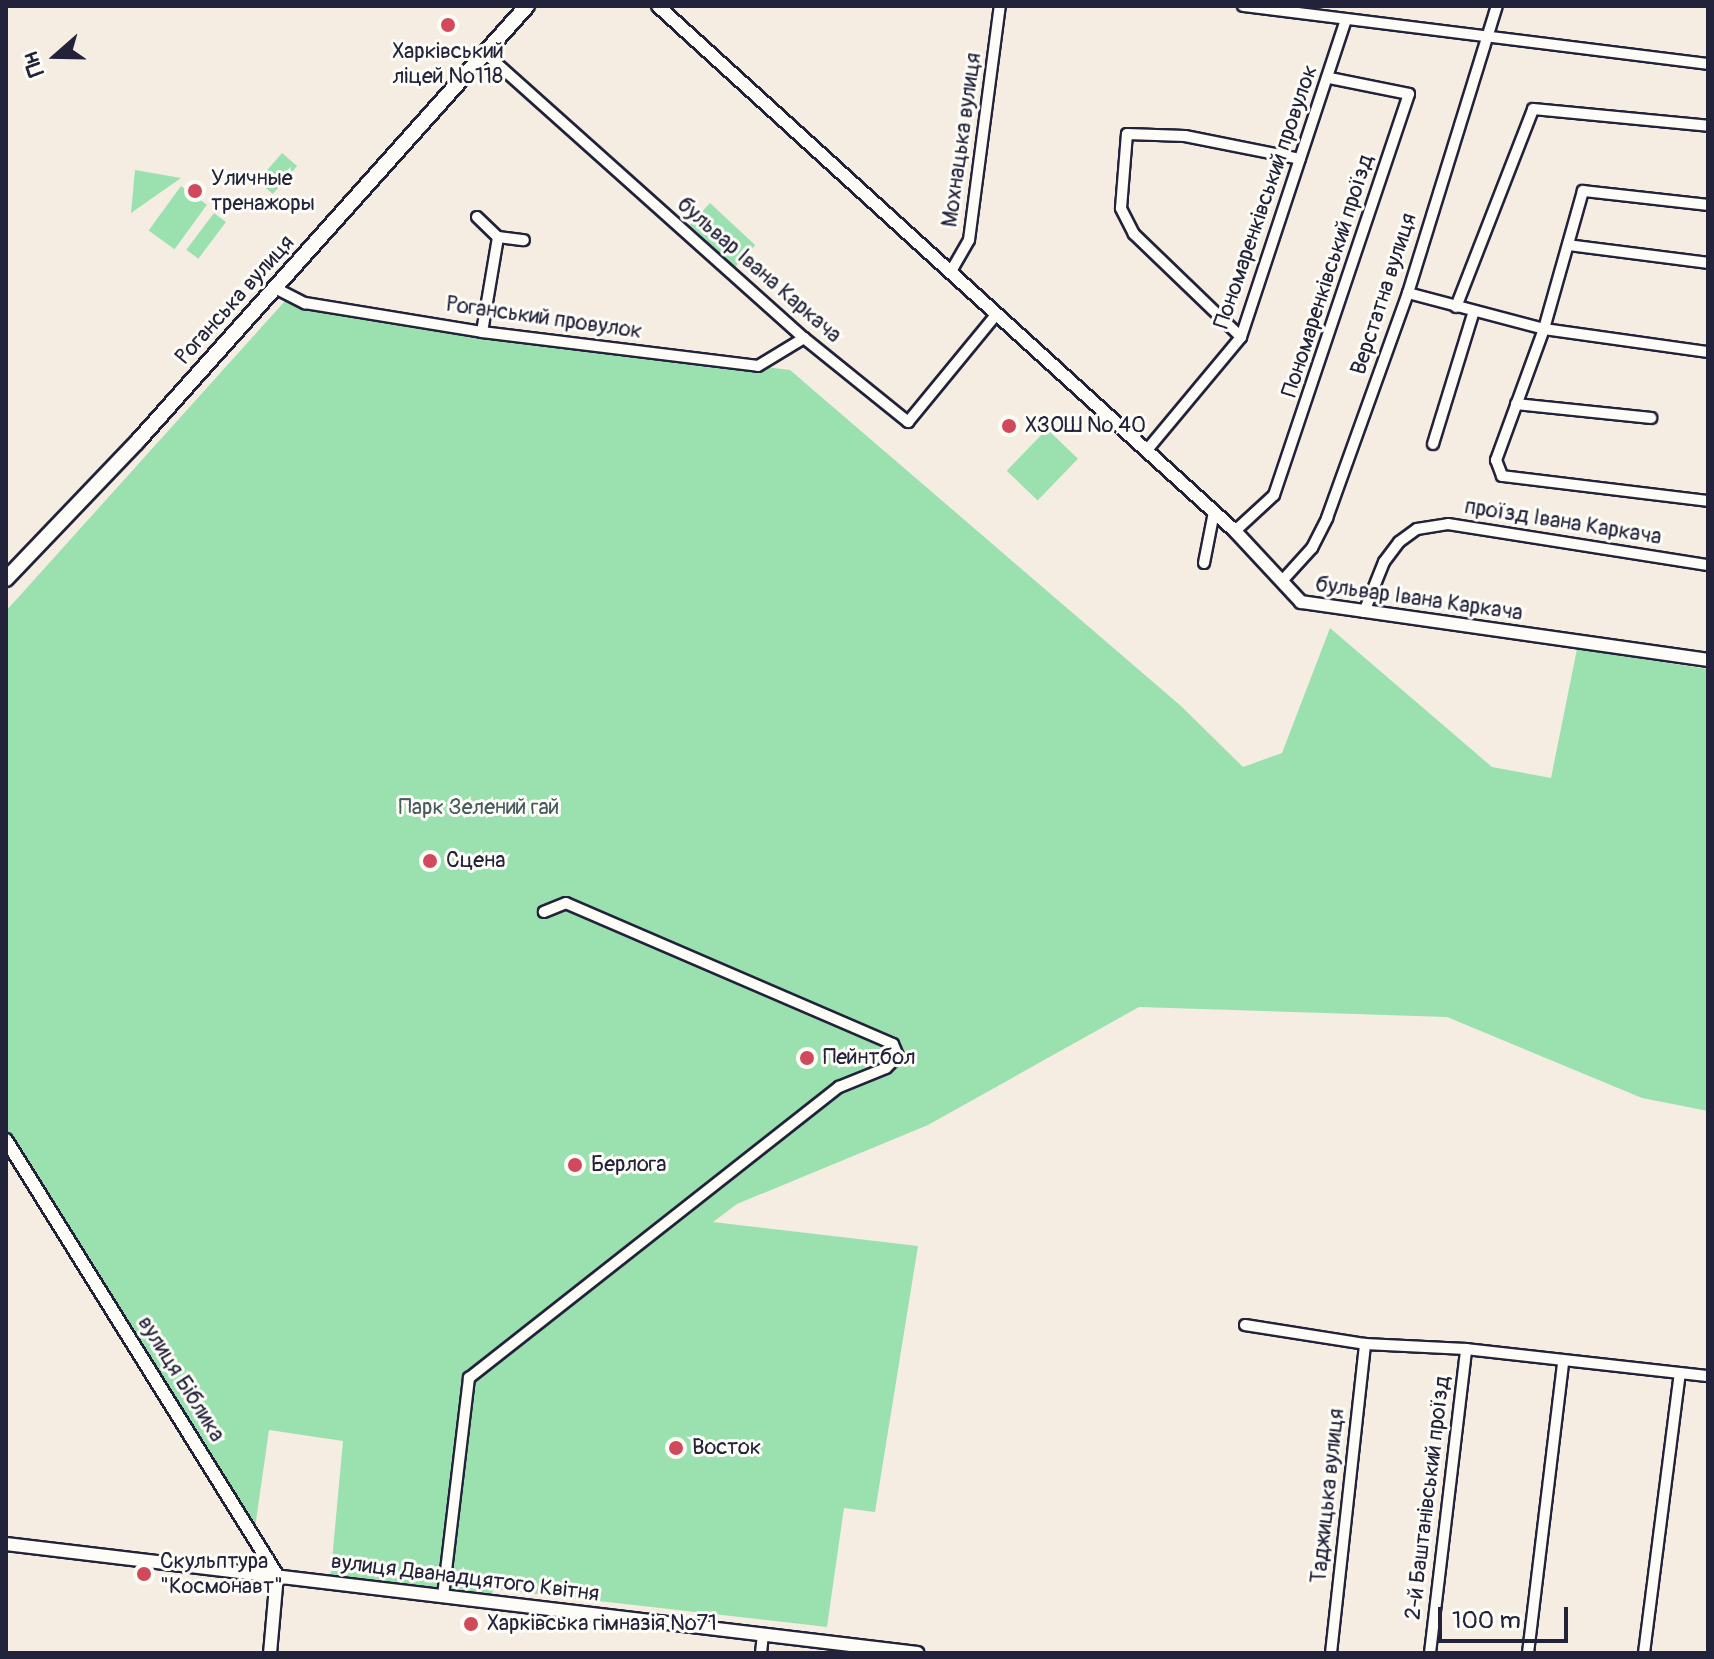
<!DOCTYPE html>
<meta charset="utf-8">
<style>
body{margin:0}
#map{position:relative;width:1714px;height:1659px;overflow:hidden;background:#f5ede1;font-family:Pangolin,sans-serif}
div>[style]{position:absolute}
.green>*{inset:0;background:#9be1af;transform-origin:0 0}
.roads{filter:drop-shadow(2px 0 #22223b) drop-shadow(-2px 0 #22223b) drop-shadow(0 2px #22223b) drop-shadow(0 -2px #22223b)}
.minor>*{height:10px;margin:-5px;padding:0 5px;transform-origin:5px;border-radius:5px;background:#fdfcf7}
.tertiary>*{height:12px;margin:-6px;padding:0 6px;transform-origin:6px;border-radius:6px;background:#fdfcf7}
.secondary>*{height:14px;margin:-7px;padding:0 7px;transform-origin:7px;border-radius:7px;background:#fdfcf7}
.dots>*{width:22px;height:22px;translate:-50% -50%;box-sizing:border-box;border:4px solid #fdfcf7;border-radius:50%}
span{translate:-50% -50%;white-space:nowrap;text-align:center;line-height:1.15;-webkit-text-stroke:6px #fdfcf7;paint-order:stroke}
.poi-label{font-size:22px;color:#22223b}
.left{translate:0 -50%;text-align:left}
.street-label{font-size:22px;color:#22223b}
.park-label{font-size:22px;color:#465b5e}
.frame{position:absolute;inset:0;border:8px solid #22223b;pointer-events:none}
.north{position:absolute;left:16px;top:16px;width:80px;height:80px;-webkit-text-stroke:6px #fdfcf7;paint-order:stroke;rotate:250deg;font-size:22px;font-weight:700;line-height:32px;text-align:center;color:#22223b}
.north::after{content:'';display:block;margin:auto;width:28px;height:36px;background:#22223b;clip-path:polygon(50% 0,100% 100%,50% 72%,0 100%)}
.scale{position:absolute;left:1438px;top:1607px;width:130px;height:36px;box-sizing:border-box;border:4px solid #22223b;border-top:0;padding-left:10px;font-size:24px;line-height:28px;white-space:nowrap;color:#22223b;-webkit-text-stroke:6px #fdfcf7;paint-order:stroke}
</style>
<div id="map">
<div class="green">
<div style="left:282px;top:153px;width:20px;height:37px;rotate:41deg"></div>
<div style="clip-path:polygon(135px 170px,181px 178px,131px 213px)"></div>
<div style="left:181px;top:186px;width:32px;height:55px;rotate:36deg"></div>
<div style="left:710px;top:203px;width:62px;height:30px;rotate:43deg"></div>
<div style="left:214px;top:213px;width:15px;height:46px;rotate:37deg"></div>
<div style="clip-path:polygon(285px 301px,312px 311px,790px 370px,1181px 706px,1243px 767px,1282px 753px,1330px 628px,1492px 767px,1551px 778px,1577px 649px,1708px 669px,1708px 1111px,1642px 1098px,1447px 1017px,1139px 1007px,928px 1125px,737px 1204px,713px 1222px,918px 1246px,875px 1512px,844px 1508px,827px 1627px,493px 1589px,491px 1602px,330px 1582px,343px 1441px,269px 1430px,255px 1528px,6px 1129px,6px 611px)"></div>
<div style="left:1047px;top:429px;width:43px;height:58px;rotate:44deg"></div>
</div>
<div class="roads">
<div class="minor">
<div style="left:1243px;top:6px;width:469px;rotate:7.1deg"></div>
<div style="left:485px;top:53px;width:428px;rotate:41.8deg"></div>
<div style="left:804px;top:338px;width:134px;rotate:38.9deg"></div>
<div style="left:908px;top:422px;width:137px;rotate:-50.6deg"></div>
<div style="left:1708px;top:205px;width:126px;rotate:-173.6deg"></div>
<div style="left:1583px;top:191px;width:143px;rotate:105.8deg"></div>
<div style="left:1544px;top:329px;width:140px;rotate:110.1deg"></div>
<div style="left:1496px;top:460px;width:17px;rotate:69deg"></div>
<div style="left:1502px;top:476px;width:208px;rotate:6.9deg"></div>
<div style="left:477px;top:217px;width:29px;rotate:44deg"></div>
<div style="left:498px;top:237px;width:26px;rotate:7deg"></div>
<div style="left:1568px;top:245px;width:141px;rotate:7.3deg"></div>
<div style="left:950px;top:273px;width:38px;rotate:-60deg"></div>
<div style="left:969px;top:240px;width:236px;rotate:-82.5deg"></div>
<div style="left:275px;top:288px;width:34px;rotate:27deg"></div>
<div style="left:305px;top:303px;width:179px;rotate:9.3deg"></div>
<div style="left:482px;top:332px;width:278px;rotate:7deg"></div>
<div style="left:758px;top:366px;width:54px;rotate:-31.3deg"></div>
<div style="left:1408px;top:293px;width:141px;rotate:14.8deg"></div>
<div style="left:1544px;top:329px;width:166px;rotate:8deg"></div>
<div style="left:1456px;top:307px;width:212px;rotate:-68.7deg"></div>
<div style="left:1533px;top:109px;width:176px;rotate:5.5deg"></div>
<div style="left:482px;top:332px;width:96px;rotate:-80.4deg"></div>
<div style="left:1241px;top:337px;width:149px;rotate:-136.1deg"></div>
<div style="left:1134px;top:234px;width:29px;rotate:-117deg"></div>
<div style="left:1121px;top:208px;width:74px;rotate:-85.4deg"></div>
<div style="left:1127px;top:134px;width:58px;rotate:2deg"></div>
<div style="left:1185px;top:136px;width:117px;rotate:11.3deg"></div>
<div style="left:1516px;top:404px;width:136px;rotate:5.9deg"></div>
<div style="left:1433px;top:444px;width:139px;rotate:-72.9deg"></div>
<div style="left:1147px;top:450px;width:147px;rotate:-50.2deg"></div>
<div style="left:1241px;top:337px;width:331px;rotate:-71.7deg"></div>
<div style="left:1235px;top:531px;width:53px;rotate:-42.7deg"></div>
<div style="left:1274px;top:495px;width:423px;rotate:-71.4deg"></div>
<div style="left:1409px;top:94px;width:81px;rotate:-168.6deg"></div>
<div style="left:1204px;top:563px;width:52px;rotate:-78.9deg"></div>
<div style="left:1282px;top:581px;width:45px;rotate:-47.7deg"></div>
<div style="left:1312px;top:548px;width:34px;rotate:-63deg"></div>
<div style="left:1327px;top:518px;width:239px;rotate:-70.2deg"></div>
<div style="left:1408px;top:293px;width:300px;rotate:-72.8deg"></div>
<div style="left:1364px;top:612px;width:54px;rotate:-68.2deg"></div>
<div style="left:1384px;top:562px;width:25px;rotate:-53deg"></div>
<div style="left:1399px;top:542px;width:22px;rotate:-36deg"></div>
<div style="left:1417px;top:529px;width:31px;rotate:-9deg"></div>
<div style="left:1448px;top:524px;width:263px;rotate:9deg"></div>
<div style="left:1245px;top:1325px;width:121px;rotate:9deg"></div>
<div style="left:1365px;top:1344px;width:101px;rotate:2.8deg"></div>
<div style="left:1466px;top:1349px;width:244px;rotate:6.4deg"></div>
<div style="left:443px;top:1596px;width:220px;rotate:-83.2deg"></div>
<div style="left:469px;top:1378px;width:471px;rotate:-38.2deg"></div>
<div style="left:839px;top:1087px;width:51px;rotate:-22deg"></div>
<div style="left:886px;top:1068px;width:17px;rotate:-45deg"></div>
<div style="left:898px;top:1056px;width:13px;rotate:-113deg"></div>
<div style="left:893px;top:1044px;width:356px;rotate:-156.7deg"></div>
<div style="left:566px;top:903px;width:24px;rotate:158deg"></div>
<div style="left:761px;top:1653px;width:19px;rotate:-84deg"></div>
<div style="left:1331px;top:1653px;width:311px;rotate:-83.7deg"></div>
<div style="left:1430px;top:1653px;width:306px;rotate:-83.2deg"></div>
<div style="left:1528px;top:1653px;width:292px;rotate:-83.1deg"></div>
<div style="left:1644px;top:1653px;width:282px;rotate:-82.7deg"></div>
</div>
<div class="tertiary">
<div style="left:658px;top:6px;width:780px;rotate:42.3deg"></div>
<div style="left:1235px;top:531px;width:97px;rotate:47.1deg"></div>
<div style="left:1301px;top:602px;width:411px;rotate:8.1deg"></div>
<div style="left:6px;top:1140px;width:513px;rotate:58.08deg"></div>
<div style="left:277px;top:1575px;width:78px;rotate:95.1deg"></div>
<div style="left:6px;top:1544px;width:918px;rotate:6.82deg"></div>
</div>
<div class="secondary">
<div style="left:6px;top:579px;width:190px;rotate:-46.3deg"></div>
<div style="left:137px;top:442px;width:585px;rotate:-48.19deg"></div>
</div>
</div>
<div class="dots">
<div style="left:448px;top:25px;background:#d1495b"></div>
<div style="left:195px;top:191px;background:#d1495b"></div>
<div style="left:1009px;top:426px;background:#d1495b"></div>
<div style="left:430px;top:861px;background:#d1495b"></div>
<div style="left:807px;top:1058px;background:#d1495b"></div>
<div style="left:575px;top:1165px;background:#d1495b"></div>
<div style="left:676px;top:1448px;background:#d1495b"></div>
<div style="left:144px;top:1574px;background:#d1495b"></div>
<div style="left:471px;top:1624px;background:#d1495b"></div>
</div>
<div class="poi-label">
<span style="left:448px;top:64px">Харківський<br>ліцей №118</span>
<span class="left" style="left:211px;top:191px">Уличные<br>тренажоры</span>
<span class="left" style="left:1025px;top:426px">ХЗОШ № 40</span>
<span class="left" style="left:446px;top:861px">Сцена</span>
<span class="left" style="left:823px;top:1058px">Пейнтбол</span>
<span class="left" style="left:591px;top:1165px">Берлога</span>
<span class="left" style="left:692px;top:1448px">Восток</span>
<span class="left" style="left:160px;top:1574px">Скульптура<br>"Космонавт"</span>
<span class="left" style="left:487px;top:1624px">Харківська гімназія №71</span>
</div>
<div class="street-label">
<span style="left:962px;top:140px;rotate:-82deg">Мохнацька вулиця</span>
<span style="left:1266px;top:197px;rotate:-71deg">Пономаренківський провулок</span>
<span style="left:759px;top:270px;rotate:41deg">бульвар Івана Каркача</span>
<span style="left:1328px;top:276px;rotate:-72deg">Пономаренківський проїзд</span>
<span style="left:1384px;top:294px;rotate:-72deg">Верстатна вулиця</span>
<span style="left:235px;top:300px;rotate:-48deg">Роганська вулиця</span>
<span style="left:544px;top:318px;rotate:8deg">Роганський провулок</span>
<span style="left:1563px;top:522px;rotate:9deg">проїзд Івана Каркача</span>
<span style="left:1419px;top:599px;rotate:8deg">бульвар Івана Каркача</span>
<span style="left:181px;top:1379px;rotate:58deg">вулиця Біблика</span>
<span style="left:1328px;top:1496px;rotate:-84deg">Таджицька вулиця</span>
<span style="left:1428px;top:1498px;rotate:-83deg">2-й Баштанівський проїзд</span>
<span style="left:465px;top:1578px;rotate:7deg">вулиця Дванадцятого Квітня</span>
</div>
<div class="park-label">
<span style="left:479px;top:808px">Парк Зелений гай</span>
</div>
<div class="frame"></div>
<div class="north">Пн</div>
<div class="scale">100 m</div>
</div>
